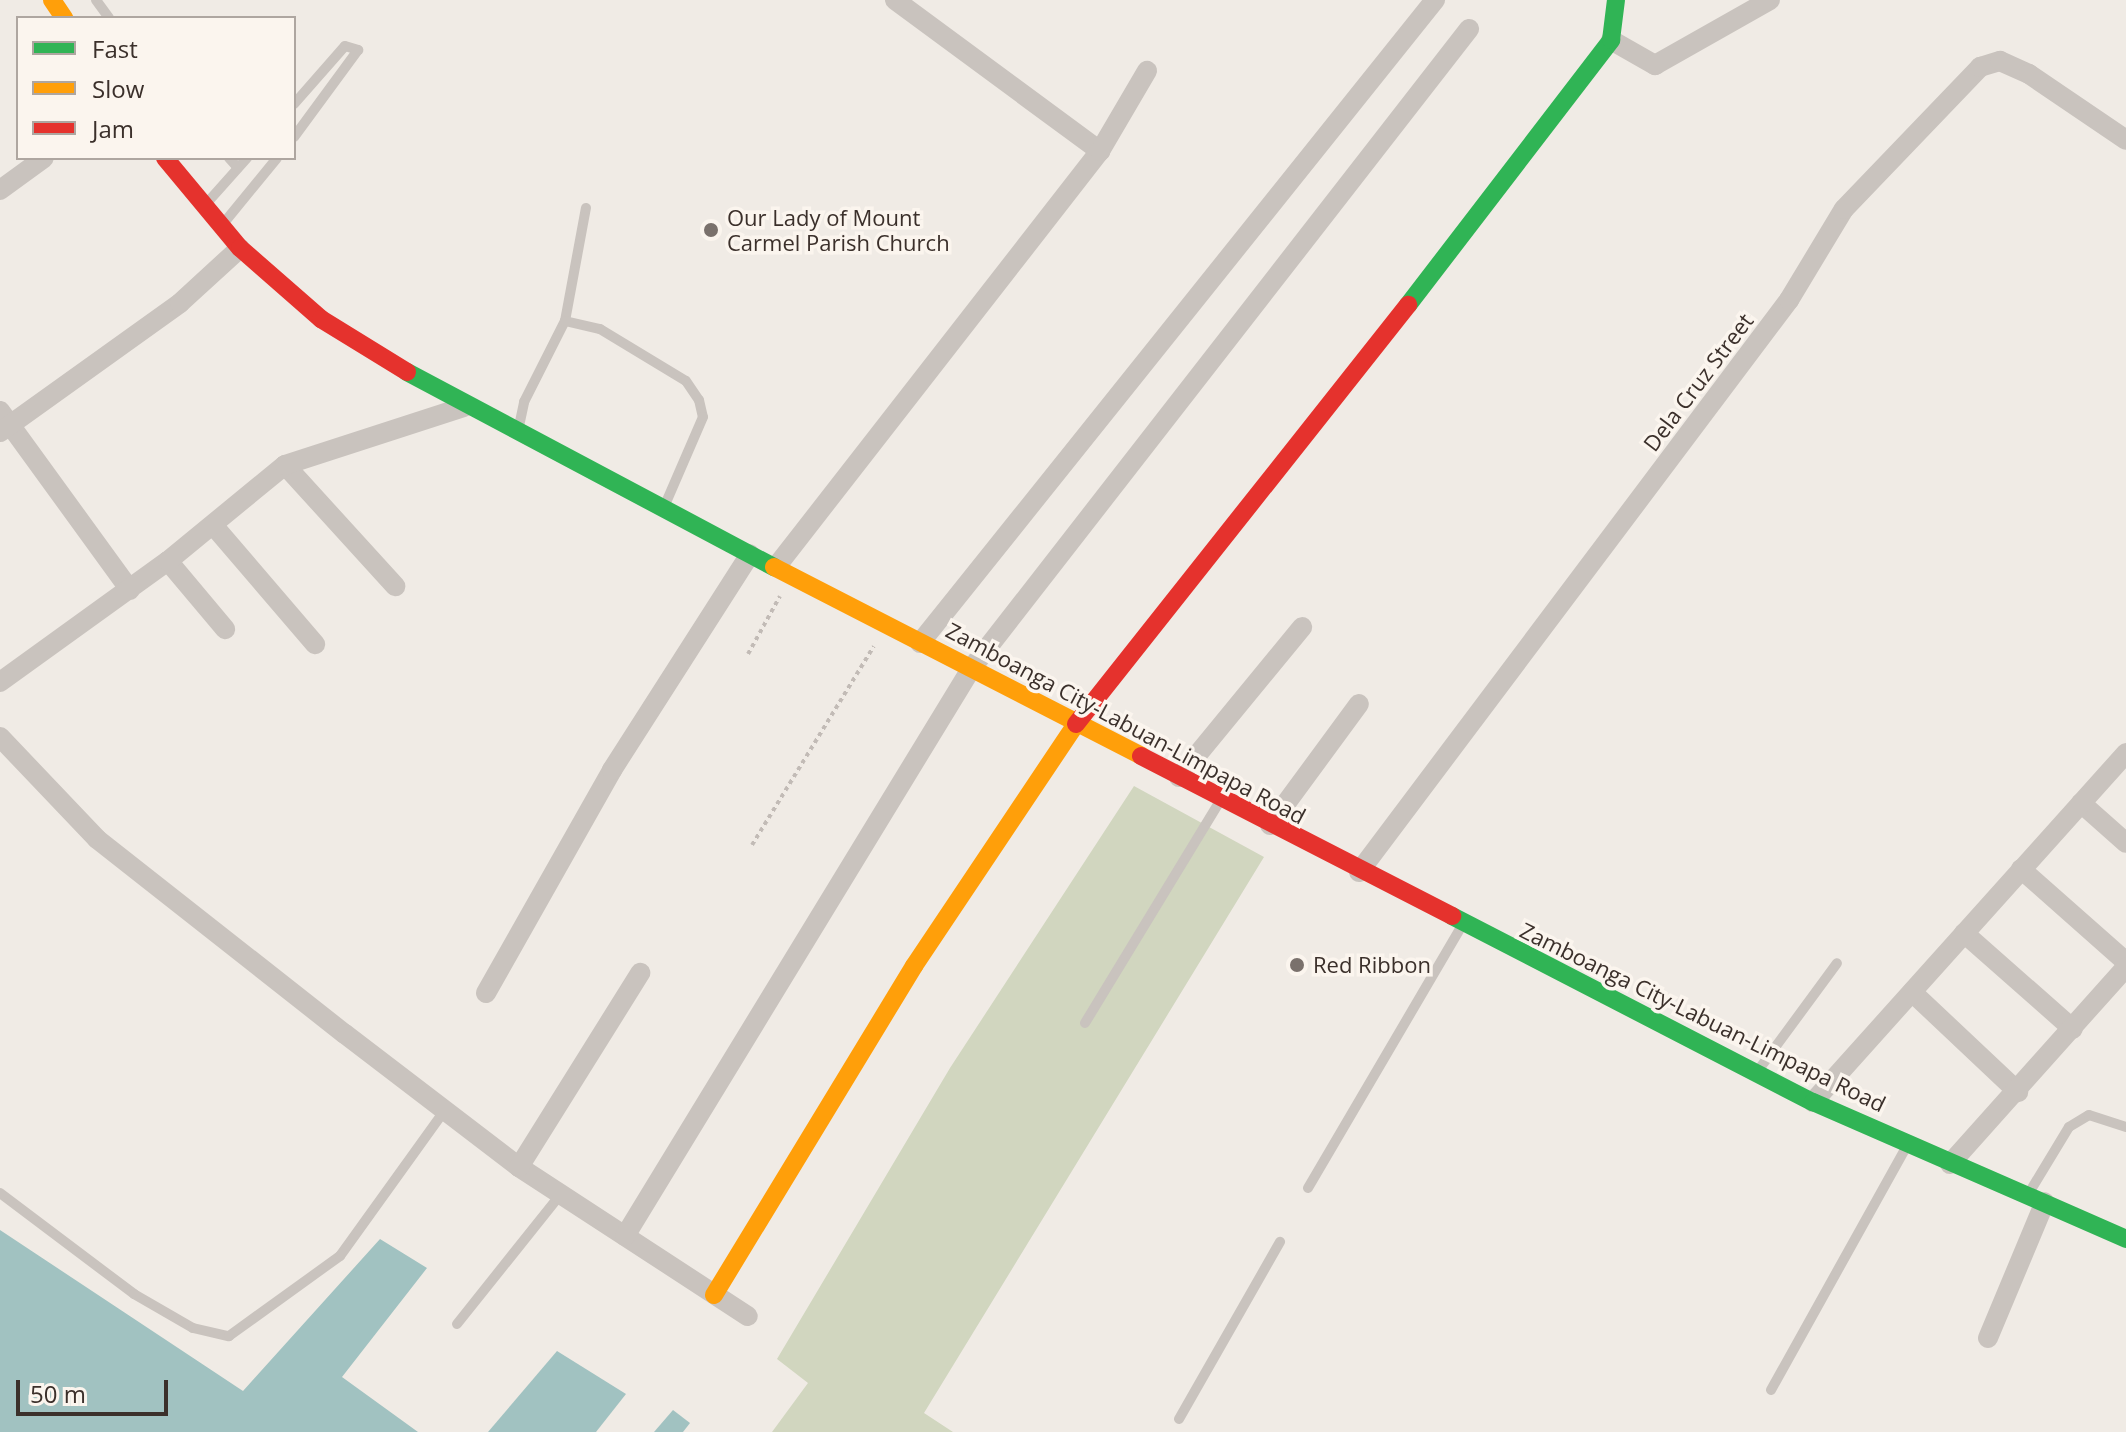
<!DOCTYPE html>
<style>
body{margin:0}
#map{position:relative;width:2126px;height:1432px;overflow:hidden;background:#f0ebe5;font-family:"Open Sans",sans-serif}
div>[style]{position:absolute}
.green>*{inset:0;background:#d1d6bf}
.water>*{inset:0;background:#a1c2c1}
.path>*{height:4px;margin-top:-2px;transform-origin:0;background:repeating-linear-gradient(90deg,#c2bbb6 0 4px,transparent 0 8px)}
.lane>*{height:10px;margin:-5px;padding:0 5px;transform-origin:5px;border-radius:5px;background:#c9c3be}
.street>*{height:20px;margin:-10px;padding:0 10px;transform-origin:10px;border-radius:10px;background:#c9c3be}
.fast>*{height:18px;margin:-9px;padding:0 9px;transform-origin:9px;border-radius:9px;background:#30b455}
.slow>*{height:18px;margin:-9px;padding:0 9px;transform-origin:9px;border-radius:9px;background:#ff9f0a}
.jam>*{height:18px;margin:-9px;padding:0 9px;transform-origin:9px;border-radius:9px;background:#e5322d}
.dots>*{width:22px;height:22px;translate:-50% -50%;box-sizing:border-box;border:4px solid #fbf5ee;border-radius:50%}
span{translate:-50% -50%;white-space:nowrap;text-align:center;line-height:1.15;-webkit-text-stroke:7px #fbf5ee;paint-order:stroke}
.poi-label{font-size:22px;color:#3b302b}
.left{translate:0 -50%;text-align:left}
.street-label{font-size:22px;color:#3b302b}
.legend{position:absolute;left:16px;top:16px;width:280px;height:144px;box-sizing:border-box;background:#fbf5ee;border:2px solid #aea6a0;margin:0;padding:10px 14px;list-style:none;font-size:24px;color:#3b302b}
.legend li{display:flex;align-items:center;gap:16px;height:40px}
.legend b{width:40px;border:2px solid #aea6a0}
.scale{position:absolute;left:16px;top:1380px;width:152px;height:36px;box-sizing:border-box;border:4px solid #3b302b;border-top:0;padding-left:10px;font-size:24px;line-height:28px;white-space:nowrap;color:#3b302b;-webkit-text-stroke:6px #fbf5ee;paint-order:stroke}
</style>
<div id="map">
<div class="green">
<div style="clip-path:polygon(1134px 786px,1264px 857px,924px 1413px,953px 1432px,772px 1432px,808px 1383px,777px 1359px,950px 1068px)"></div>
</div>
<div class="water">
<div style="clip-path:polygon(0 1230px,243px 1391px,380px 1239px,427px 1268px,342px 1377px,418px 1432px,0 1432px)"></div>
<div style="clip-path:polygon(557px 1351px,626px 1394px,596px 1432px,488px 1432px)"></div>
<div style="clip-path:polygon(673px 1410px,690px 1423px,683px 1432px,654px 1432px)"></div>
</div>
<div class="path">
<div style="left:748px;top:654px;width:66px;rotate:-61.1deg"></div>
<div style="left:752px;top:845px;width:233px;rotate:-58.5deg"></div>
</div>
<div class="lane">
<div style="left:96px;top:0;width:22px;rotate:54deg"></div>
<div style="left:294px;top:104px;width:77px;rotate:-48.7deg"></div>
<div style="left:345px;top:46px;width:14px;rotate:17deg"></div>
<div style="left:358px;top:50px;width:108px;rotate:126.3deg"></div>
<div style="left:229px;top:158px;width:13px;rotate:48deg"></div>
<div style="left:206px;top:204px;width:62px;rotate:-48.3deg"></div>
<div style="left:223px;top:224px;width:85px;rotate:-50.7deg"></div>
<div style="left:565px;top:321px;width:115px;rotate:-79.5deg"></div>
<div style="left:518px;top:431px;width:30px;rotate:-78deg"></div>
<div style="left:524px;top:402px;width:91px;rotate:-63.2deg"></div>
<div style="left:565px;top:321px;width:36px;rotate:13deg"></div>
<div style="left:600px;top:329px;width:100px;rotate:31.2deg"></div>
<div style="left:686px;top:381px;width:23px;rotate:56deg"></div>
<div style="left:699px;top:400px;width:17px;rotate:77deg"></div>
<div style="left:703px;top:417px;width:98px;rotate:113.4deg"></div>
<div style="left:1085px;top:1023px;width:262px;rotate:-58.7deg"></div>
<div style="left:1757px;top:1072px;width:135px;rotate:-53.7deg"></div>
<div style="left:1308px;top:1188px;width:304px;rotate:-59.6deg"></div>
<div style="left:0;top:1193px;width:168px;rotate:37deg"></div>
<div style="left:134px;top:1294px;width:68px;rotate:30deg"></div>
<div style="left:193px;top:1328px;width:37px;rotate:13deg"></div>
<div style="left:229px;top:1336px;width:137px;rotate:-35.8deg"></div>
<div style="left:340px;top:1256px;width:180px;rotate:-54.3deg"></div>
<div style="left:2029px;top:1193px;width:77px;rotate:-58.8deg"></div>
<div style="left:2069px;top:1127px;width:23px;rotate:-31deg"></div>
<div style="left:2089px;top:1115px;width:39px;rotate:18deg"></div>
<div style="left:457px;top:1324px;width:165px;rotate:-51.4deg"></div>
<div style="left:1771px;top:1390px;width:278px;rotate:-60.9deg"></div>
<div style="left:1179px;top:1419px;width:204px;rotate:-60.3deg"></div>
</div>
<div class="street">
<div style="left:895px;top:0;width:255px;rotate:36.4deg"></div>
<div style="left:1611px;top:40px;width:51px;rotate:29.6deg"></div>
<div style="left:1655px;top:65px;width:132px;rotate:-29.5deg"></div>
<div style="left:0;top:190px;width:54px;rotate:-36deg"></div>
<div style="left:0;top:411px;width:221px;rotate:54deg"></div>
<div style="left:0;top:432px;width:221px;rotate:-35.6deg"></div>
<div style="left:180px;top:303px;width:81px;rotate:-42.5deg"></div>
<div style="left:285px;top:465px;width:164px;rotate:47.7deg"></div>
<div style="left:213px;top:525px;width:157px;rotate:49.4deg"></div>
<div style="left:168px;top:561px;width:89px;rotate:50deg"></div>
<div style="left:776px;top:567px;width:527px;rotate:-52.09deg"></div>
<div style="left:1100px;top:151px;width:93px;rotate:-59.6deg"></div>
<div style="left:920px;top:643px;width:824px;rotate:-51.31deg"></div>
<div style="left:0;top:682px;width:207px;rotate:-35.8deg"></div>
<div style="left:168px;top:561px;width:151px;rotate:-39.4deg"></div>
<div style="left:285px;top:465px;width:188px;rotate:-18deg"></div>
<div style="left:0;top:737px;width:141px;rotate:46.4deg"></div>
<div style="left:97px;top:839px;width:315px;rotate:38.2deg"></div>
<div style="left:345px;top:1034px;width:219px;rotate:37.4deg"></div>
<div style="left:519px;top:1167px;width:273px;rotate:33.1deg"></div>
<div style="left:1179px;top:777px;width:194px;rotate:-50.6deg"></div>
<div style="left:2081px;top:803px;width:60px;rotate:41.6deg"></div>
<div style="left:1270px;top:825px;width:150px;rotate:-53.7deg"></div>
<div style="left:2021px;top:869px;width:140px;rotate:41.5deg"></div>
<div style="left:1359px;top:872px;width:716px;rotate:-53.07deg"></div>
<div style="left:1789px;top:300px;width:106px;rotate:-58.9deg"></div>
<div style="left:1844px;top:209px;width:197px;rotate:-46.2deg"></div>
<div style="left:1980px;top:67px;width:21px;rotate:-17deg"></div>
<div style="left:2000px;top:61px;width:32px;rotate:24deg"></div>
<div style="left:2029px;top:74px;width:117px;rotate:34.2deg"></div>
<div style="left:1964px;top:933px;width:145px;rotate:41.4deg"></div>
<div style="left:1912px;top:992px;width:146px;rotate:43.3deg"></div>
<div style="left:486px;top:993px;width:256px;rotate:-60.5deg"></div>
<div style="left:612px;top:770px;width:256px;rotate:-57.4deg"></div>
<div style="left:1813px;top:1102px;width:469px;rotate:-48.1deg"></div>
<div style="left:1950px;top:1164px;width:264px;rotate:-48.2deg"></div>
<div style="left:519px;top:1167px;width:229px;rotate:-58deg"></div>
<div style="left:625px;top:1236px;width:664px;rotate:-58.61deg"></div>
<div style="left:971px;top:669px;width:811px;rotate:-52.11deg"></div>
<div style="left:1988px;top:1338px;width:147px;rotate:-67.3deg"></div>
</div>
<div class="fast">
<div style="left:1408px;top:305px;width:334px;rotate:-52.5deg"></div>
<div style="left:1611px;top:40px;width:40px;rotate:-82.9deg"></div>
<div style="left:407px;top:372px;width:416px;rotate:28deg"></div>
<div style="left:1452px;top:916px;width:406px;rotate:27.3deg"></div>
<div style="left:1813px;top:1102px;width:342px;rotate:23.6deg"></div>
</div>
<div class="slow">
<div style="left:52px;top:0;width:22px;rotate:56deg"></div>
<div style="left:774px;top:567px;width:413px;rotate:27.2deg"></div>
<div style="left:714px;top:1295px;width:385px;rotate:-58.7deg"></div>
<div style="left:914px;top:966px;width:291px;rotate:-56.2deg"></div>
</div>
<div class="jam">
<div style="left:165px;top:158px;width:117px;rotate:50.2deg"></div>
<div style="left:240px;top:248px;width:108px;rotate:41.2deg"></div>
<div style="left:321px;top:319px;width:101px;rotate:31.6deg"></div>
<div style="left:1076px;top:724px;width:535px;rotate:-51.61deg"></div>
<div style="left:1141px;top:756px;width:350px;rotate:27.2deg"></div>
</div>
<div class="dots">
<div style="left:711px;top:230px;background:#7a716c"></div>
<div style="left:1297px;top:965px;background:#7a716c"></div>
</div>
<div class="poi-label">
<span class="left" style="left:727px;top:230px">Our Lady of Mount<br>Carmel Parish Church</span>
<span class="left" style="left:1313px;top:965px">Red Ribbon</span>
</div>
<div class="street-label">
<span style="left:1698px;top:382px;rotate:-53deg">Dela Cruz Street</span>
<span style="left:1126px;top:723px;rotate:28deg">Zamboanga City-Labuan-Limpapa Road</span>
<span style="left:1703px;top:1017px;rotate:26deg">Zamboanga City-Labuan-Limpapa Road</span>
</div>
<ul class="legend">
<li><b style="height:10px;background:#30b455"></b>Fast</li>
<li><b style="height:10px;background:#ff9f0a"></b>Slow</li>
<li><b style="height:10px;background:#e5322d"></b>Jam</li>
</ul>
<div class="scale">50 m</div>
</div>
